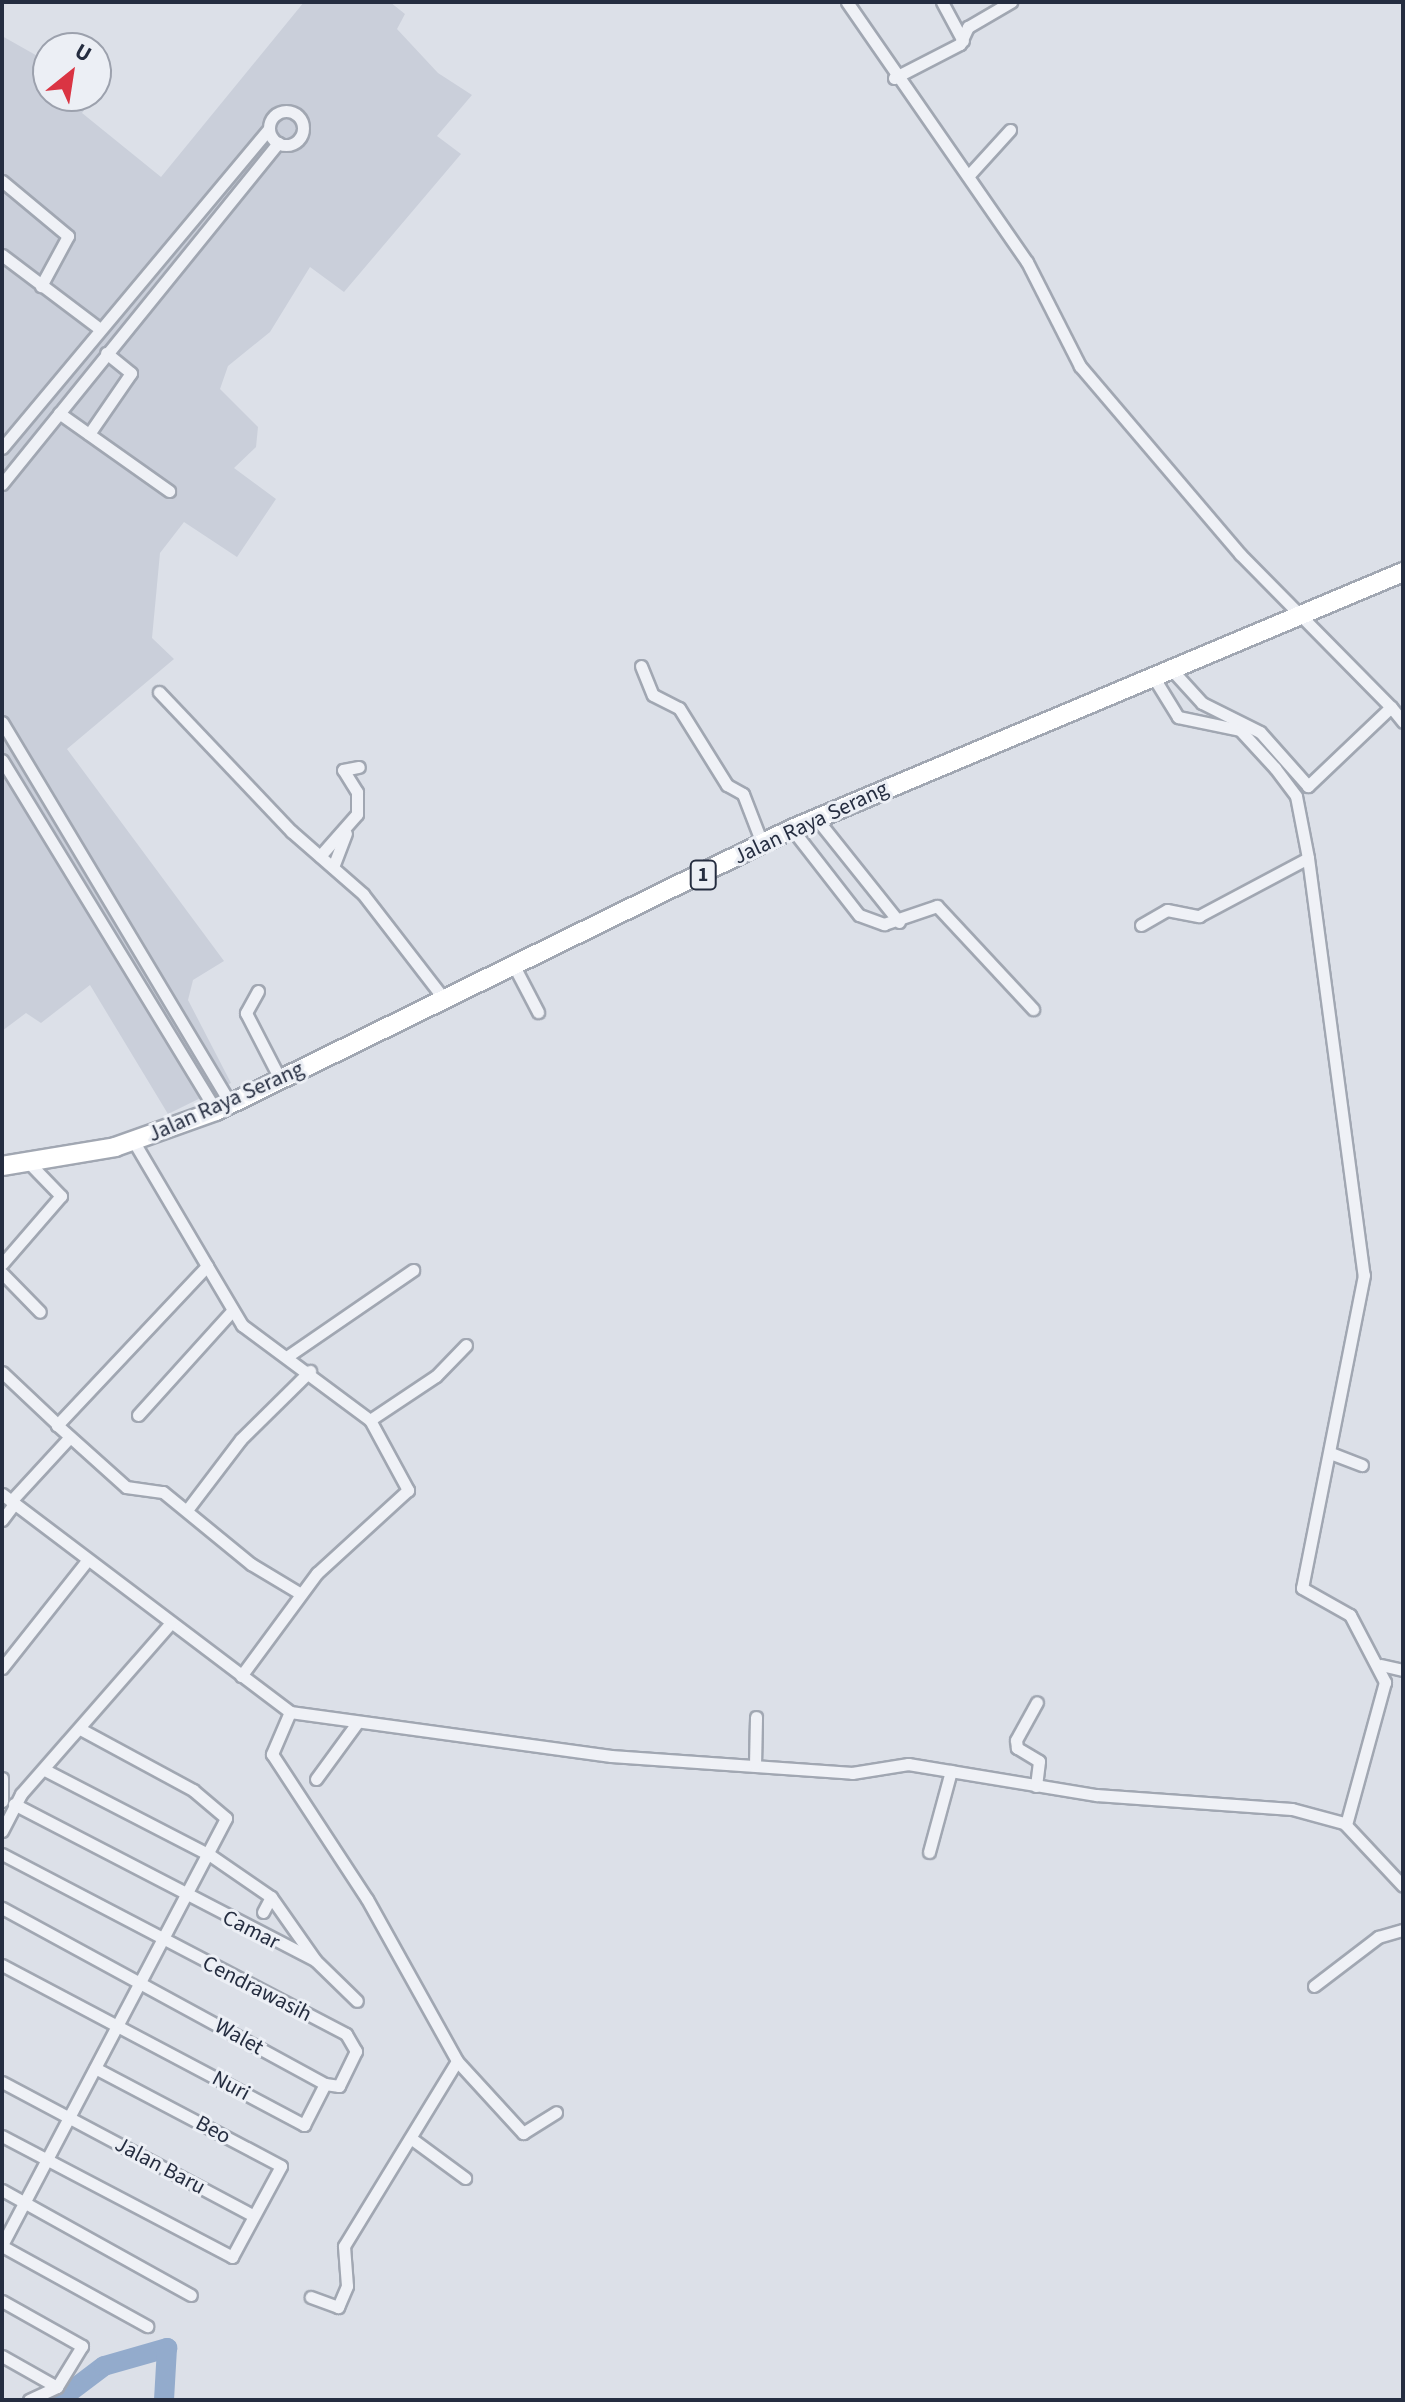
<!DOCTYPE html>
<style>
body{margin:0}
#map{position:relative;width:1405px;height:2402px;overflow:hidden;background:#dce0e8;font-family:"Source Sans 3",sans-serif}
div>[style]{position:absolute}
.built>*{inset:0;background:#cacfda}
.river>*{height:20px;margin:-10px;padding:0 10px;transform-origin:10px;border-radius:10px;background:#93abcc}
.roads{filter:drop-shadow(2px 0 #a1a7b2) drop-shadow(-2px 0 #a1a7b2) drop-shadow(0 2px #a1a7b2) drop-shadow(0 -2px #a1a7b2)}
.minor>*{height:11px;margin:-5.5px;padding:0 5.5px;transform-origin:5.5px;border-radius:5.5px;background:#eff1f6}
.minor>.ring{margin:-5.5px;padding:0;box-sizing:content-box;background:none;border:11px solid #eff1f6;border-radius:50%}
.trunk>*{height:18px;margin:-9px;padding:0 9px;transform-origin:9px;border-radius:9px;background:#fff}
span{translate:-50% -50%;white-space:nowrap;text-align:center;line-height:1.15;-webkit-text-stroke:6px #eceff5;paint-order:stroke}
.shield-label span{padding:2px 6px;background:#eceff5;border:2px solid;border-radius:6px;-webkit-text-stroke-width:0}
.shield-label{font-size:20px;color:#252d40;font-weight:700}
.street-label{font-size:22px;color:#252d40}
.frame{position:absolute;inset:0;border:4px solid #252d40;pointer-events:none}
.north{position:absolute;left:32px;top:32px;width:80px;height:80px;box-sizing:border-box;background:#eceff5;border:2px solid #9ca1ad;border-radius:50%;rotate:30deg;font-size:22px;font-weight:700;line-height:32px;text-align:center;color:#252d40}
.north::after{content:'';display:block;margin:auto;width:28px;height:36px;background:#da3443;clip-path:polygon(50% 0,100% 100%,50% 72%,0 100%)}
</style>
<div id="map">
<div class="built">
<div style="clip-path:polygon(304px 2px,390px 2px,405px 14px,397px 29px,438px 73px,472px 95px,437px 136px,461px 154px,344px 292px,310px 267px,270px 332px,228px 366px,220px 389px,258px 427px,256px 447px,234px 468px,276px 499px,237px 557px,184px 522px,160px 553px,152px 638px,174px 659px,67px 749px,224px 961px,193px 980px,188px 1000px,231px 1083px,168px 1114px,90px 985px,41px 1023px,26px 1013px,2px 1031px,2px 36px,48px 62px,48px 96px,94px 96px,82px 113px,161px 177px)"></div>
</div>
<div class="river">
<div style="left:59px;top:2400px;width:56px;rotate:-37.1deg"></div>
<div style="left:104px;top:2366px;width:66px;rotate:-15.9deg"></div>
<div style="left:167px;top:2348px;width:52px;rotate:93.3deg"></div>
</div>
<div class="roads">
<div class="minor">
<div style="left:847px;top:2px;width:316px;rotate:55.3deg"></div>
<div style="left:1027px;top:262px;width:117px;rotate:63deg"></div>
<div style="left:1080px;top:366px;width:247px;rotate:49.6deg"></div>
<div style="left:1240px;top:554px;width:215px;rotate:45.4deg"></div>
<div style="left:1391px;top:707px;width:115px;rotate:136.4deg"></div>
<div style="left:1308px;top:786px;width:72px;rotate:-131.6deg"></div>
<div style="left:1260px;top:732px;width:65px;rotate:-153.4deg"></div>
<div style="left:1202px;top:703px;width:45px;rotate:-132.3deg"></div>
<div style="left:942px;top:2px;width:44px;rotate:61.7deg"></div>
<div style="left:894px;top:78px;width:74px;rotate:-27.3deg"></div>
<div style="left:960px;top:44px;width:19px;rotate:-65deg"></div>
<div style="left:968px;top:27px;width:50px;rotate:-30.2deg"></div>
<div class="ring" style="left:269px;top:111px;width:23px;height:23px"></div>
<div style="left:969px;top:175px;width:61px;rotate:-47.7deg"></div>
<div style="left:2px;top:181px;width:86px;rotate:39.8deg"></div>
<div style="left:68px;top:236px;width:57px;rotate:118.4deg"></div>
<div style="left:2px;top:255px;width:123px;rotate:37.1deg"></div>
<div style="left:59px;top:413px;width:135px;rotate:35.3deg"></div>
<div style="left:89px;top:434px;width:74px;rotate:-55.5deg"></div>
<div style="left:131px;top:373px;width:32px;rotate:-141deg"></div>
<div style="left:2px;top:448px;width:416px;rotate:-50.1deg"></div>
<div style="left:2px;top:484px;width:439px;rotate:-51deg"></div>
<div style="left:641px;top:666px;width:31px;rotate:68deg"></div>
<div style="left:653px;top:695px;width:29px;rotate:27deg"></div>
<div style="left:679px;top:708px;width:91px;rotate:58.1deg"></div>
<div style="left:727px;top:785px;width:18px;rotate:29deg"></div>
<div style="left:743px;top:794px;width:53px;rotate:68.8deg"></div>
<div style="left:1154px;top:678px;width:46px;rotate:58.4deg"></div>
<div style="left:1178px;top:717px;width:63px;rotate:11.8deg"></div>
<div style="left:1240px;top:730px;width:52px;rotate:47.4deg"></div>
<div style="left:1275px;top:768px;width:35px;rotate:53deg"></div>
<div style="left:1296px;top:796px;width:63px;rotate:79deg"></div>
<div style="left:1308px;top:858px;width:421px;rotate:82.4deg"></div>
<div style="left:1364px;top:1275px;width:319px;rotate:101.2deg"></div>
<div style="left:1302px;top:1588px;width:55px;rotate:29.4deg"></div>
<div style="left:1350px;top:1615px;width:76px;rotate:62.4deg"></div>
<div style="left:1385px;top:1682px;width:148px;rotate:105.3deg"></div>
<div style="left:159px;top:692px;width:192px;rotate:46.5deg"></div>
<div style="left:291px;top:831px;width:96px;rotate:41.2deg"></div>
<div style="left:363px;top:894px;width:134px;rotate:52.3deg"></div>
<div style="left:1391px;top:707px;width:19px;rotate:51deg"></div>
<div style="left:2px;top:722px;width:445px;rotate:59.1deg"></div>
<div style="left:2px;top:760px;width:411px;rotate:58.6deg"></div>
<div style="left:816px;top:818px;width:133px;rotate:51.4deg"></div>
<div style="left:792px;top:829px;width:109px;rotate:52.1deg"></div>
<div style="left:859px;top:915px;width:27px;rotate:20deg"></div>
<div style="left:884px;top:924px;width:56px;rotate:-18.8deg"></div>
<div style="left:937px;top:906px;width:141px;rotate:47deg"></div>
<div style="left:320px;top:856px;width:56px;rotate:-48.6deg"></div>
<div style="left:357px;top:814px;width:22px;rotate:-90deg"></div>
<div style="left:357px;top:792px;width:26px;rotate:-122deg"></div>
<div style="left:343px;top:770px;width:16px;rotate:-11deg"></div>
<div style="left:333px;top:867px;width:36px;rotate:-69deg"></div>
<div style="left:1141px;top:925px;width:30px;rotate:-30deg"></div>
<div style="left:1167px;top:910px;width:33px;rotate:11deg"></div>
<div style="left:1199px;top:916px;width:123px;rotate:-28deg"></div>
<div style="left:514px;top:966px;width:52px;rotate:62.4deg"></div>
<div style="left:258px;top:991px;width:25px;rotate:119deg"></div>
<div style="left:246px;top:1013px;width:74px;rotate:62.7deg"></div>
<div style="left:134px;top:1142px;width:144px;rotate:59.5deg"></div>
<div style="left:207px;top:1266px;width:219px;rotate:133.3deg"></div>
<div style="left:57px;top:1425px;width:93px;rotate:41.9deg"></div>
<div style="left:126px;top:1487px;width:37px;rotate:8deg"></div>
<div style="left:163px;top:1492px;width:114px;rotate:39.3deg"></div>
<div style="left:251px;top:1564px;width:58px;rotate:31deg"></div>
<div style="left:2px;top:1264px;width:90px;rotate:-49.1deg"></div>
<div style="left:61px;top:1196px;width:45px;rotate:-134.1deg"></div>
<div style="left:207px;top:1266px;width:69px;rotate:59.3deg"></div>
<div style="left:242px;top:1325px;width:159px;rotate:36.6deg"></div>
<div style="left:370px;top:1420px;width:80px;rotate:61.5deg"></div>
<div style="left:408px;top:1490px;width:123px;rotate:137.6deg"></div>
<div style="left:317px;top:1573px;width:128px;rotate:126.4deg"></div>
<div style="left:2px;top:1273px;width:54px;rotate:45.7deg"></div>
<div style="left:288px;top:1356px;width:152px;rotate:-34.5deg"></div>
<div style="left:2px;top:1372px;width:74px;rotate:43.4deg"></div>
<div style="left:138px;top:1415px;width:139px;rotate:-47.9deg"></div>
<div style="left:370px;top:1420px;width:79px;rotate:-33.7deg"></div>
<div style="left:436px;top:1376px;width:43px;rotate:-45.9deg"></div>
<div style="left:1333px;top:1454px;width:31px;rotate:21deg"></div>
<div style="left:2px;top:1494px;width:361px;rotate:37.1deg"></div>
<div style="left:290px;top:1712px;width:324px;rotate:7.8deg"></div>
<div style="left:611px;top:1756px;width:242px;rotate:4deg"></div>
<div style="left:852px;top:1773px;width:57px;rotate:-9.1deg"></div>
<div style="left:908px;top:1764px;width:191px;rotate:9.4deg"></div>
<div style="left:1096px;top:1795px;width:196px;rotate:4.1deg"></div>
<div style="left:1292px;top:1809px;width:54px;rotate:15.1deg"></div>
<div style="left:1344px;top:1823px;width:86px;rotate:46.9deg"></div>
<div style="left:11px;top:1501px;width:84px;rotate:-47.4deg"></div>
<div style="left:187px;top:1510px;width:89px;rotate:-52.7deg"></div>
<div style="left:241px;top:1439px;width:97px;rotate:-44.6deg"></div>
<div style="left:2px;top:1520px;width:20px;rotate:-53deg"></div>
<div style="left:1381px;top:1665px;width:23px;rotate:13deg"></div>
<div style="left:2px;top:1668px;width:135px;rotate:-51.6deg"></div>
<div style="left:290px;top:1712px;width:46px;rotate:113.2deg"></div>
<div style="left:272px;top:1754px;width:173px;rotate:56.8deg"></div>
<div style="left:367px;top:1899px;width:185px;rotate:60.9deg"></div>
<div style="left:457px;top:2061px;width:217px;rotate:121.4deg"></div>
<div style="left:344px;top:2246px;width:40px;rotate:85.7deg"></div>
<div style="left:347px;top:2286px;width:23px;rotate:113deg"></div>
<div style="left:338px;top:2307px;width:29px;rotate:-160deg"></div>
<div style="left:755px;top:1765px;width:48px;rotate:-88.8deg"></div>
<div style="left:45px;top:1770px;width:186px;rotate:27.3deg"></div>
<div style="left:210px;top:1855px;width:74px;rotate:34.5deg"></div>
<div style="left:271px;top:1897px;width:78px;rotate:54.9deg"></div>
<div style="left:316px;top:1961px;width:57px;rotate:44.3deg"></div>
<div style="left:2px;top:1778px;width:23px;rotate:90deg"></div>
<div style="left:316px;top:1779px;width:69px;rotate:-53.8deg"></div>
<div style="left:1036px;top:1786px;width:25px;rotate:-83deg"></div>
<div style="left:1039px;top:1761px;width:26px;rotate:-149deg"></div>
<div style="left:1017px;top:1748px;width:8px;rotate:-97deg"></div>
<div style="left:1016px;top:1740px;width:43px;rotate:-61.1deg"></div>
<div style="left:14px;top:1804px;width:339px;rotate:27.4deg"></div>
<div style="left:2px;top:1831px;width:42px;rotate:-62.8deg"></div>
<div style="left:21px;top:1794px;width:225px;rotate:-48.8deg"></div>
<div style="left:929px;top:1852px;width:84px;rotate:-74.8deg"></div>
<div style="left:2px;top:1854px;width:388px;rotate:27.6deg"></div>
<div style="left:346px;top:2034px;width:20px;rotate:60deg"></div>
<div style="left:356px;top:2051px;width:39px;rotate:116deg"></div>
<div style="left:339px;top:2086px;width:14px;rotate:-172deg"></div>
<div style="left:325px;top:2084px;width:368px;rotate:-151.4deg"></div>
<div style="left:263px;top:1912px;width:17px;rotate:-62deg"></div>
<div style="left:2px;top:1965px;width:342px;rotate:27.9deg"></div>
<div style="left:304px;top:2125px;width:46px;rotate:-62.9deg"></div>
<div style="left:1314px;top:1986px;width:81px;rotate:-37.4deg"></div>
<div style="left:1378px;top:1937px;width:26px;rotate:-16deg"></div>
<div style="left:457px;top:2061px;width:98px;rotate:47.5deg"></div>
<div style="left:523px;top:2133px;width:39px;rotate:-32deg"></div>
<div style="left:2px;top:2082px;width:283px;rotate:28deg"></div>
<div style="left:2px;top:2136px;width:260px;rotate:27.7deg"></div>
<div style="left:232px;top:2257px;width:103px;rotate:-61.7deg"></div>
<div style="left:281px;top:2166px;width:210px;rotate:-152.2deg"></div>
<div style="left:412px;top:2139px;width:66px;rotate:36.3deg"></div>
<div style="left:2px;top:2190px;width:216px;rotate:29.1deg"></div>
<div style="left:2px;top:2245px;width:482px;rotate:-62.3deg"></div>
<div style="left:226px;top:1818px;width:43px;rotate:-139.7deg"></div>
<div style="left:193px;top:1790px;width:126px;rotate:-151.6deg"></div>
<div style="left:2px;top:2246px;width:166px;rotate:28.9deg"></div>
<div style="left:2px;top:2301px;width:92px;rotate:29.4deg"></div>
<div style="left:82px;top:2346px;width:48px;rotate:121.4deg"></div>
<div style="left:57px;top:2387px;width:31px;rotate:155deg"></div>
<div style="left:2px;top:2356px;width:63px;rotate:29.4deg"></div>
</div>
<div class="trunk">
<div style="left:2px;top:1166px;width:115px;rotate:-9.5deg"></div>
<div style="left:115px;top:1147px;width:107px;rotate:-19.6deg"></div>
<div style="left:216px;top:1111px;width:641px;rotate:-26.09deg"></div>
<div style="left:792px;top:829px;width:663px;rotate:-22.81deg"></div>
</div>
</div>
<div class="shield-label">
<span style="left:703px;top:875px">1</span>
</div>
<div class="street-label">
<span style="left:811px;top:823px;rotate:-25deg">Jalan Raya Serang</span>
<span style="left:226px;top:1102px;rotate:-24deg">Jalan Raya Serang</span>
<span style="left:251px;top:1930px;rotate:27deg">Camar</span>
<span style="left:257px;top:1989px;rotate:27deg">Cendrawasih</span>
<span style="left:239px;top:2037px;rotate:29deg">Walet</span>
<span style="left:231px;top:2086px;rotate:28deg">Nuri</span>
<span style="left:213px;top:2130px;rotate:28deg">Beo</span>
<span style="left:160px;top:2166px;rotate:28deg">Jalan Baru</span>
</div>
<div class="frame"></div>
<div class="north">U</div>
</div>
